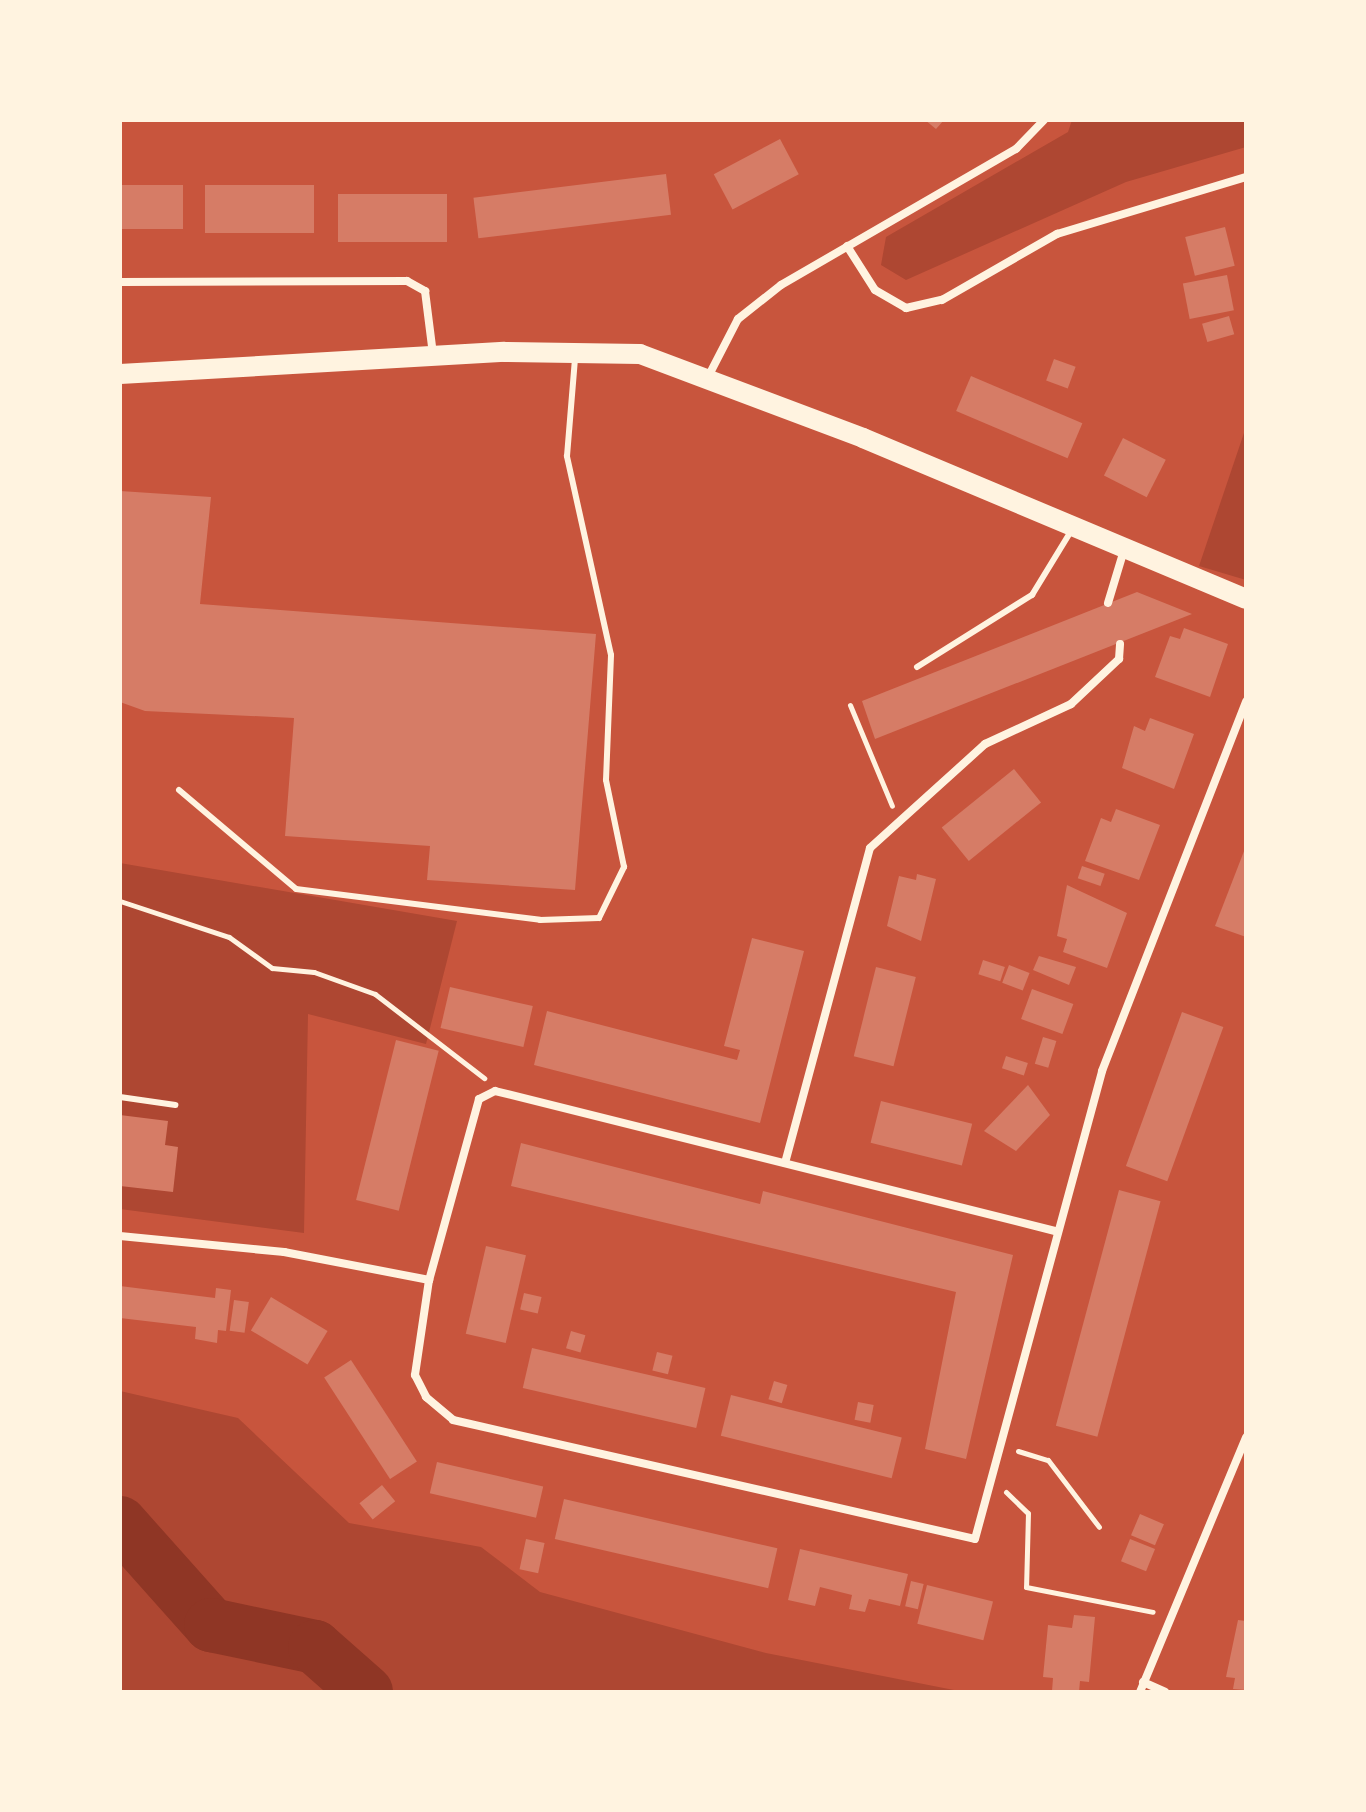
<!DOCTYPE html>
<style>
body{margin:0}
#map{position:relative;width:1366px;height:1812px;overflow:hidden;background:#c8553d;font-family:"Nunito Sans",sans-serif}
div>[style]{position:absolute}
.green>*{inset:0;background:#ae4732}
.river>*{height:54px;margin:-27px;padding:0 27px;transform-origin:27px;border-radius:27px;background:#8f3625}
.building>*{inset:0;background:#d67c66;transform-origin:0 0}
.path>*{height:5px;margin:-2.5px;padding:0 2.5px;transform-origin:2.5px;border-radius:2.5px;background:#fff3e0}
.service>*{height:6px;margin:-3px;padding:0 3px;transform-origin:3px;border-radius:3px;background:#fff3e0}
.minor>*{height:8px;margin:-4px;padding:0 4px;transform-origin:4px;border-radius:4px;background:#fff3e0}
.primary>*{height:20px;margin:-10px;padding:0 10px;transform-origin:10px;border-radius:10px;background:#fff3e0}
span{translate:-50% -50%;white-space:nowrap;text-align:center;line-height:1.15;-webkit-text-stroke:6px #fff3e0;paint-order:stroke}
.frame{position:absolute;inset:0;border:122px solid #fff3e0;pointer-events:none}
</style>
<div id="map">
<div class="green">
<div style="clip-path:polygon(1072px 120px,1246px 120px,1246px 147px,1126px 182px,906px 280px,881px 265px,886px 237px,1068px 132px)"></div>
<div style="clip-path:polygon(1246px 427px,1246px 580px,1199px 566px)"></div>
<div style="clip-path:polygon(120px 863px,457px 921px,426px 1044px,308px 1014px,304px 1233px,120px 1209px)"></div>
<div style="clip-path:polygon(120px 1391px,238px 1418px,349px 1523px,481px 1547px,540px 1592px,766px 1653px,964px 1692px,120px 1692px)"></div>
</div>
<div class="river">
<div style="left:120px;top:1523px;width:137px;rotate:48.3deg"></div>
<div style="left:211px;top:1625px;width:106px;rotate:11.9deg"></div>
<div style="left:315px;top:1647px;width:68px;rotate:41.4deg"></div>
</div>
<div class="building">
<div style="clip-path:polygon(925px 120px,944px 120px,936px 129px)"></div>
<div style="left:780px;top:139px;width:40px;height:75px;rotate:62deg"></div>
<div style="left:666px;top:174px;width:41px;height:194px;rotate:83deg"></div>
<div style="left:120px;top:185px;width:63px;height:44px"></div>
<div style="left:205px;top:185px;width:109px;height:48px"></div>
<div style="left:447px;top:194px;width:48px;height:109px;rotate:90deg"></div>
<div style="left:1225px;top:227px;width:40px;height:41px;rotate:76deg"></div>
<div style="left:1227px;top:275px;width:36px;height:45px;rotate:79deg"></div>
<div style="left:1229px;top:316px;width:19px;height:28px;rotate:74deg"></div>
<div style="left:1054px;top:359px;width:23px;height:23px;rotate:20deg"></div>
<div style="left:971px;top:376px;width:121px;height:38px;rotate:23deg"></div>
<div style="left:1123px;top:438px;width:48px;height:42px;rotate:27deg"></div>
<div style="clip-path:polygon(120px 491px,211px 497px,200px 604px,596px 634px,575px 890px,427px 880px,430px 846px,285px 836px,294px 718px,145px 711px,120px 702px)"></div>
<div style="clip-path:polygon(1137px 592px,1192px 614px,875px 739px,862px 701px)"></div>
<div style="clip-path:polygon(1184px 628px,1228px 644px,1210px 697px,1155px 677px,1170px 636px,1180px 639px)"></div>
<div style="clip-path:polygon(1150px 718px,1194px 734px,1174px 789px,1122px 768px,1134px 726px,1145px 731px)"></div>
<div style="left:1014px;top:769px;width:43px;height:93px;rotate:51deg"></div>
<div style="clip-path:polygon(1116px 809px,1160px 825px,1139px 880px,1085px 861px,1101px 818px,1111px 822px)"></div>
<div style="clip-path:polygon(1246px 846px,1246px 937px,1215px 926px)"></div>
<div style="left:1082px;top:866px;width:24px;height:13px;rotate:19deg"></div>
<div style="clip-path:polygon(917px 874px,936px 879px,921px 941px,887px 926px,899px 876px,916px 880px)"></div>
<div style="clip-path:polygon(1067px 885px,1127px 913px,1107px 968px,1063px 952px,1067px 939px,1057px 936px)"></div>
<div style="clip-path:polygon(752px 938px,804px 951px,760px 1123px,534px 1065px,547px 1011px,737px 1060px,740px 1050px,724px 1046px)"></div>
<div style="clip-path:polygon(1039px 956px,1076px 967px,1069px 985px,1033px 970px)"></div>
<div style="left:983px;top:960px;width:23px;height:15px;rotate:18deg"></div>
<div style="left:1009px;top:965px;width:22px;height:19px;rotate:21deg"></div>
<div style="left:876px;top:967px;width:41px;height:92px;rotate:14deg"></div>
<div style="left:450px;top:987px;width:85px;height:42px;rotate:13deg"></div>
<div style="left:1032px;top:989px;width:44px;height:32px;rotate:20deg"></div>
<div style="left:1182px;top:1012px;width:44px;height:164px;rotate:20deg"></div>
<div style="left:1043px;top:1037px;width:14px;height:28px;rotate:17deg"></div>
<div style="left:396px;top:1040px;width:44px;height:165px;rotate:14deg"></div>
<div style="left:1006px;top:1056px;width:23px;height:13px;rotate:18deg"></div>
<div style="clip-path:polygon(1028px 1085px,1050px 1115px,1016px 1151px,984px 1131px)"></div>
<div style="left:881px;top:1101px;width:94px;height:43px;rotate:14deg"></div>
<div style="clip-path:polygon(120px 1115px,168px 1121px,165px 1145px,178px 1147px,173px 1192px,120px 1186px)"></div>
<div style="clip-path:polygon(521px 1143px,760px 1204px,763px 1191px,1013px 1255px,966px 1459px,925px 1449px,956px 1292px,511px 1186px)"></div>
<div style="left:1119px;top:1190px;width:43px;height:244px;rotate:15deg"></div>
<div style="left:486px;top:1246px;width:41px;height:90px;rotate:13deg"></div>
<div style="clip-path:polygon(120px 1286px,215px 1298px,216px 1288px,231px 1290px,226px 1331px,218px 1330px,217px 1343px,195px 1339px,196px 1327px,120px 1318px)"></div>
<div style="left:524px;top:1293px;width:18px;height:17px;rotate:13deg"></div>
<div style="left:271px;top:1297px;width:66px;height:39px;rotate:31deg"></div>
<div style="left:234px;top:1300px;width:15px;height:31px;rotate:8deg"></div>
<div style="left:571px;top:1331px;width:15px;height:18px;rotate:16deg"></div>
<div style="left:532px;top:1348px;width:178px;height:41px;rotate:13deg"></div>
<div style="left:657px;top:1352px;width:16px;height:19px;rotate:14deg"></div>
<div style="left:351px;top:1360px;width:121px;height:32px;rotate:57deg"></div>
<div style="left:774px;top:1381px;width:14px;height:19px;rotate:17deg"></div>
<div style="left:731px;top:1395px;width:176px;height:42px;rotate:14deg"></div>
<div style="left:858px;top:1402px;width:16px;height:18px;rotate:11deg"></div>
<div style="left:437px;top:1462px;width:109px;height:32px;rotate:13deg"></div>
<div style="left:382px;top:1485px;width:21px;height:29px;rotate:51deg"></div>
<div style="left:564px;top:1499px;width:219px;height:41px;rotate:13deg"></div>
<div style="left:1140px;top:1514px;width:26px;height:23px;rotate:23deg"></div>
<div style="left:526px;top:1539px;width:19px;height:31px;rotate:12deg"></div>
<div style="left:1130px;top:1539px;width:27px;height:24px;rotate:22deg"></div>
<div style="clip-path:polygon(800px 1549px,908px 1574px,900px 1606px,869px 1599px,865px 1612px,849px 1609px,852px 1595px,820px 1587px,815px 1606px,788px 1600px)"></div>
<div style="left:911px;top:1581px;width:13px;height:26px;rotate:13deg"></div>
<div style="left:927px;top:1585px;width:68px;height:40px;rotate:14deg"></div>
<div style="clip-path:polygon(1074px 1615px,1095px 1617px,1089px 1682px,1080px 1681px,1079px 1692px,1052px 1691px,1053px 1678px,1043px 1677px,1048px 1625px,1072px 1628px)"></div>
<div style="clip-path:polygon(1238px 1620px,1246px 1621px,1246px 1690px,1233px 1689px,1235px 1678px,1226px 1677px)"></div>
</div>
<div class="path">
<div style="left:850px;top:705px;width:109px;rotate:67.4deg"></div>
<div style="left:120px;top:901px;width:115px;rotate:18.3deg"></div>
<div style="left:229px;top:937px;width:53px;rotate:35.8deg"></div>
<div style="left:272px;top:968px;width:42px;rotate:5.4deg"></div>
<div style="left:314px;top:972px;width:65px;rotate:19.8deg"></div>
<div style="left:375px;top:994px;width:138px;rotate:37.6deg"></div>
<div style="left:1018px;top:1451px;width:31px;rotate:17deg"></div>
<div style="left:1048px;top:1460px;width:84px;rotate:52.7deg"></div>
<div style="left:1006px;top:1492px;width:30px;rotate:44deg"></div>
<div style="left:1028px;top:1513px;width:74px;rotate:91.5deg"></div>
<div style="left:1026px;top:1587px;width:129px;rotate:11.1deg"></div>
</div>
<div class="service">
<div style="left:917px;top:667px;width:136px;rotate:-32.1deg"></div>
<div style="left:1032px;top:595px;width:75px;rotate:-58.6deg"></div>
<div style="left:179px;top:790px;width:153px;rotate:40.2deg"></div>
<div style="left:296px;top:889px;width:246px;rotate:7.2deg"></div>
<div style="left:540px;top:920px;width:59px;rotate:-1.9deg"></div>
<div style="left:599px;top:918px;width:57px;rotate:-63.9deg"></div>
<div style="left:624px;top:867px;width:89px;rotate:-101.7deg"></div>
<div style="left:606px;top:780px;width:125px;rotate:-87.7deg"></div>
<div style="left:611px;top:655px;width:204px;rotate:-102.5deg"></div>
<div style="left:567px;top:456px;width:98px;rotate:-85.3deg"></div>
<div style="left:120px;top:1097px;width:56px;rotate:8.3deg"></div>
</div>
<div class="minor">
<div style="left:847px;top:246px;width:52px;rotate:57.5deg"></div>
<div style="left:875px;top:290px;width:36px;rotate:30deg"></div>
<div style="left:906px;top:308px;width:37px;rotate:-13deg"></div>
<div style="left:942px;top:300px;width:133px;rotate:-29.9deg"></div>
<div style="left:1057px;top:234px;width:197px;rotate:-16.8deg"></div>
<div style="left:120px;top:282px;width:287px;rotate:-0.2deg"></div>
<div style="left:407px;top:281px;width:21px;rotate:29deg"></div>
<div style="left:425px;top:291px;width:64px;rotate:82.8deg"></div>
<div style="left:708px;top:377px;width:65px;rotate:-62.7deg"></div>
<div style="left:738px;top:319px;width:55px;rotate:-38.3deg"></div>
<div style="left:781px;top:285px;width:272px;rotate:-30.1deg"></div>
<div style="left:1016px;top:149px;width:40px;rotate:-46deg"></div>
<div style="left:1108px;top:603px;width:55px;rotate:-73.2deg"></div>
<div style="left:785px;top:1163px;width:326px;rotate:-74.9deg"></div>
<div style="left:870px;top:848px;width:155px;rotate:-42.1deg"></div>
<div style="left:985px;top:744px;width:95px;rotate:-24.9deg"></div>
<div style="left:1071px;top:704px;width:66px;rotate:-43.2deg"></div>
<div style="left:1119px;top:659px;width:15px;rotate:-86deg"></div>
<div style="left:1055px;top:1231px;width:577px;rotate:-165.96deg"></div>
<div style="left:495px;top:1091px;width:18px;rotate:153deg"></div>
<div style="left:479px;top:1099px;width:188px;rotate:105.4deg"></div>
<div style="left:429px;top:1280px;width:96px;rotate:98.4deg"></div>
<div style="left:415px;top:1375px;width:25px;rotate:63deg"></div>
<div style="left:426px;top:1397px;width:35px;rotate:40deg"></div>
<div style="left:453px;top:1420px;width:535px;rotate:12.84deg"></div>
<div style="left:975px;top:1539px;width:485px;rotate:-74.8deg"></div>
<div style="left:1102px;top:1071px;width:397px;rotate:-68.7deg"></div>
<div style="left:120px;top:1236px;width:165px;rotate:5.6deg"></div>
<div style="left:284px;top:1252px;width:148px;rotate:10.9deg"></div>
<div style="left:1143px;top:1682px;width:24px;rotate:24deg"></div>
<div style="left:1140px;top:1692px;width:276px;rotate:-67.4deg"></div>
</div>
<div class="primary">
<div style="left:120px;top:374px;width:385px;rotate:-3.3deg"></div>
<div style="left:504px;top:352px;width:136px;rotate:0.8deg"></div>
<div style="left:640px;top:354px;width:238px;rotate:20.6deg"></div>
<div style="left:863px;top:438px;width:415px;rotate:22.8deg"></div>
</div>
<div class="frame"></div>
</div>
